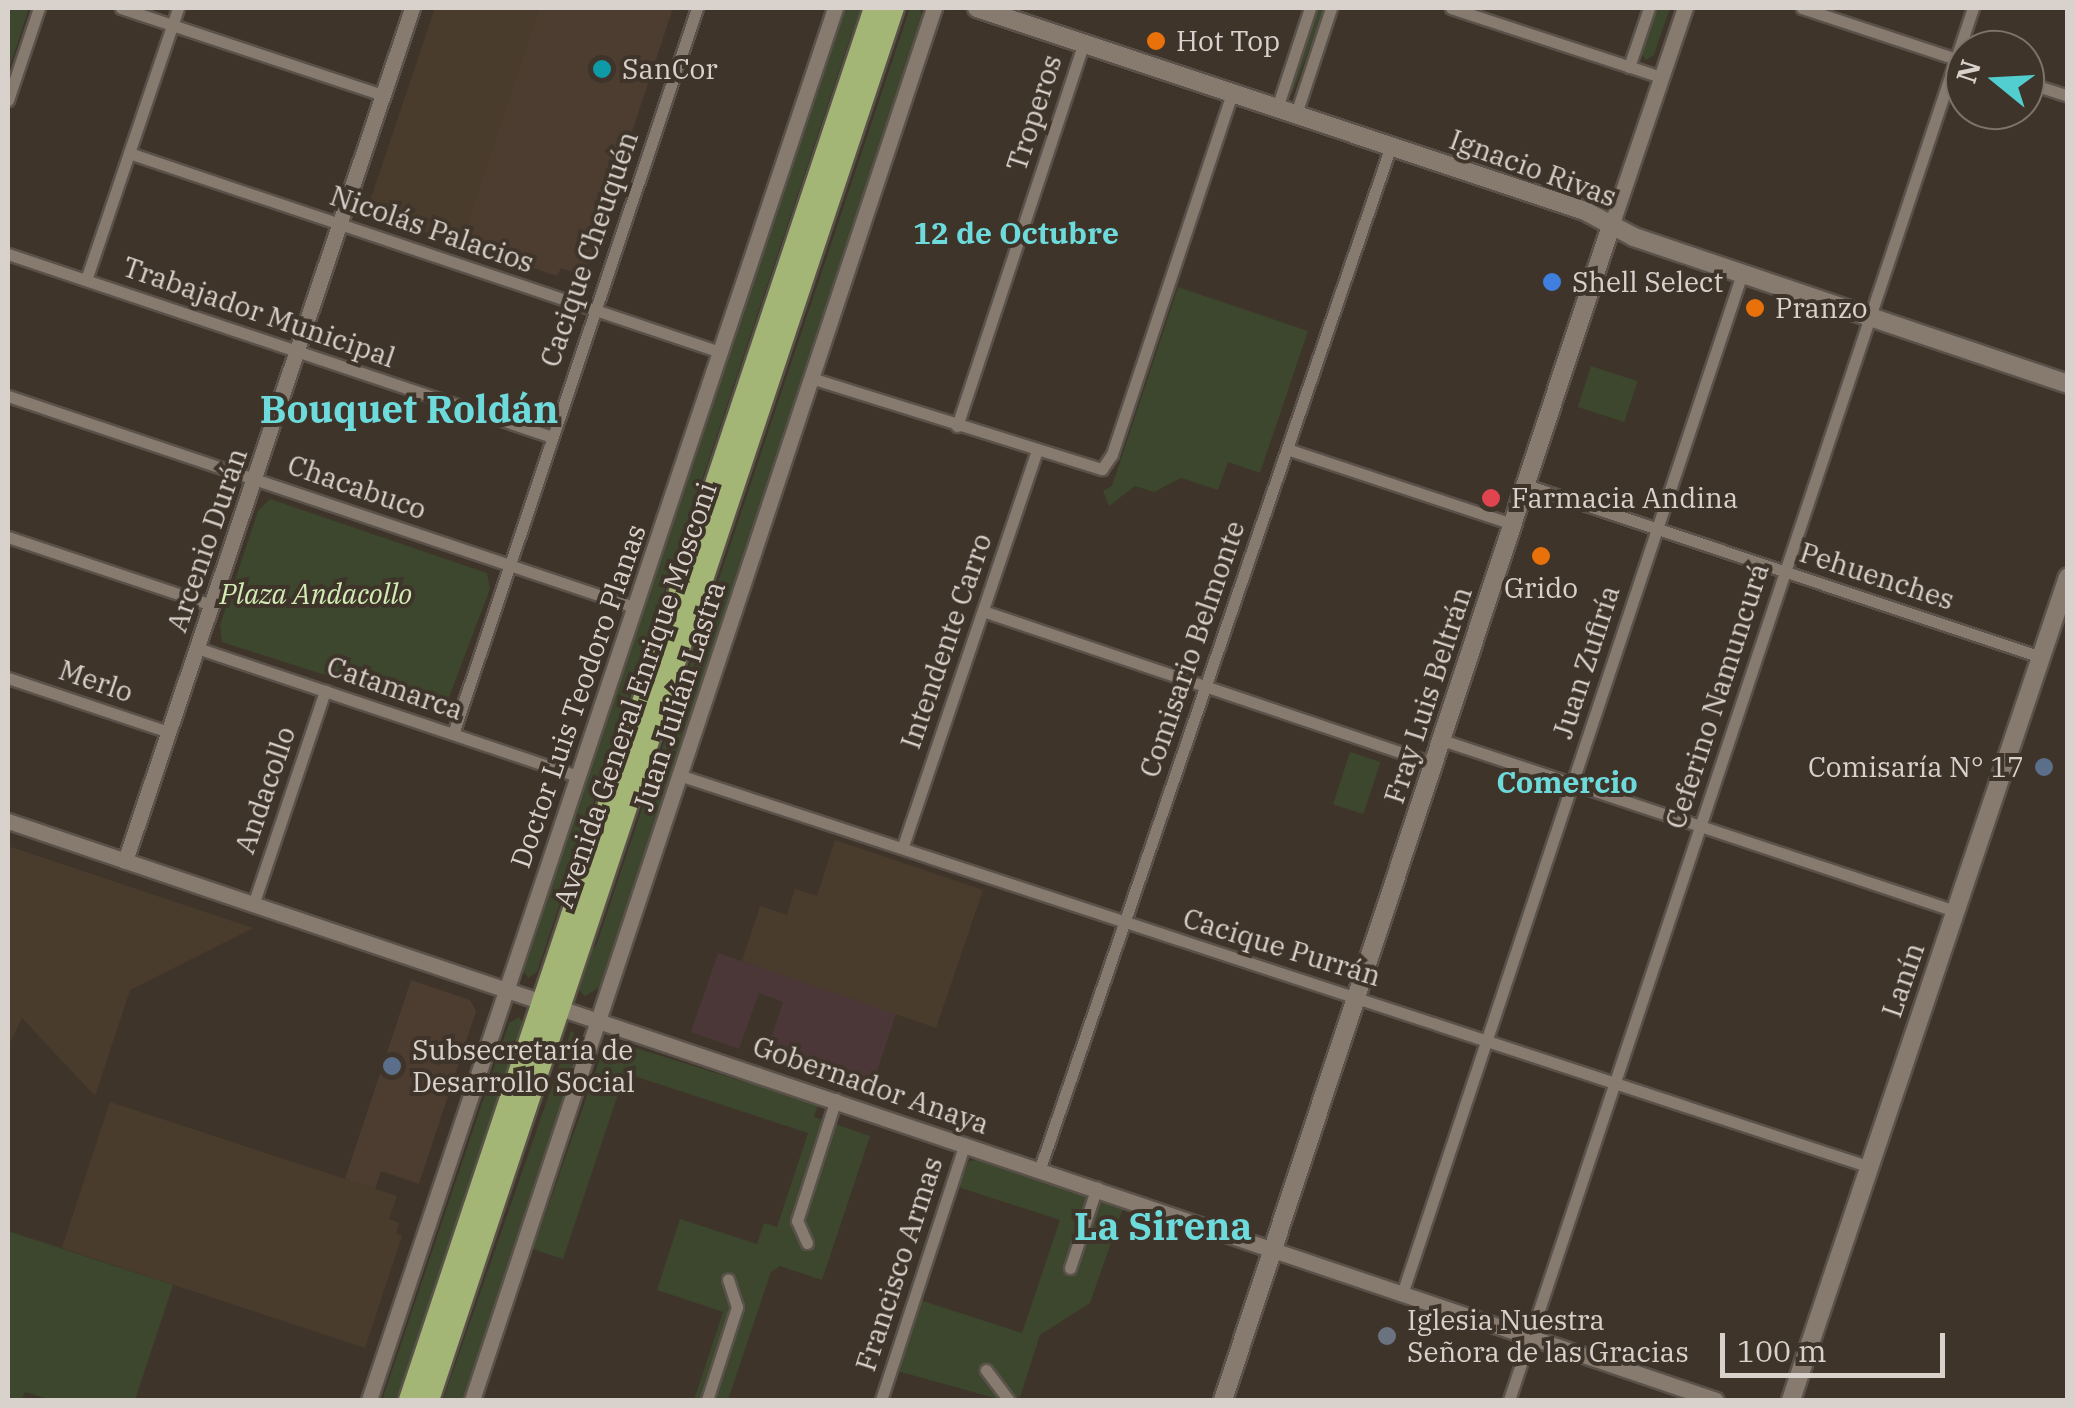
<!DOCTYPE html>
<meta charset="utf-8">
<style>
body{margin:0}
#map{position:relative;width:2075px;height:1408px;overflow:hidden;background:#3e342a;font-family:"IBM Plex Serif",serif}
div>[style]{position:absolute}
.commercial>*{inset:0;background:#4c3d30}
.industrial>*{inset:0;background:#4c3738}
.built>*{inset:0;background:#4a3c2d}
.green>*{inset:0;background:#3c472d;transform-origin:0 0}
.roads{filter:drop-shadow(2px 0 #5a524a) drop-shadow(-2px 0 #5a524a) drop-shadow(0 2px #5a524a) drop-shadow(0 -2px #5a524a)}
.minor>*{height:11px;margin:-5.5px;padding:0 5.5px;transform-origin:5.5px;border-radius:5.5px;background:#877b70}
.tertiary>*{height:15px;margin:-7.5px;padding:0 7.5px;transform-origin:7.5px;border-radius:7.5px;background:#877b70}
.secondary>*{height:18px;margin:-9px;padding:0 9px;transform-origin:9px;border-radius:9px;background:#877b70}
.trunk>*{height:20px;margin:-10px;padding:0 10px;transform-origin:10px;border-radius:10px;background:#a4b676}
.dots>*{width:28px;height:28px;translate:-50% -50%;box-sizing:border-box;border:5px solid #3e342a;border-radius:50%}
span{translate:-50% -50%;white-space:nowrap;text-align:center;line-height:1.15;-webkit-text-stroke:8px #3e342a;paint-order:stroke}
.poi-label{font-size:28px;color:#d9d2cc}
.left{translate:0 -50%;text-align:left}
.right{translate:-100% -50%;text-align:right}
.street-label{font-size:28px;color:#d9d2cc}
.park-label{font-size:28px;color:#d3ecb5;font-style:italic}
.neighbourhood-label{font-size:30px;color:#6ddadc;font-weight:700}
.district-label{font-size:38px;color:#6ddadc;font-weight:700}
.frame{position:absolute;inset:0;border:10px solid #d9d2cc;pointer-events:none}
.north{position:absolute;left:1945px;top:30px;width:100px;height:100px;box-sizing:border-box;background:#3e342a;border:2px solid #7c736b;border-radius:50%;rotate:288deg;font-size:28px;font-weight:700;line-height:40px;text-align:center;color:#d9d2cc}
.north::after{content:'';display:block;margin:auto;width:35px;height:45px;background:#52cdd0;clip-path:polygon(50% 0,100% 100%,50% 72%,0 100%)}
.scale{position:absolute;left:1720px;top:1333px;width:225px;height:45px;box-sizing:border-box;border:5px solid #d9d2cc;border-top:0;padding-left:12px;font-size:30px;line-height:35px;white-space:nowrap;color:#d9d2cc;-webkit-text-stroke:8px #3e342a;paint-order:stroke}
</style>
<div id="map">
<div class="commercial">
<div style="clip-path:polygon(539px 8px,673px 8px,584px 276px,561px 268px,557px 276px,460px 244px)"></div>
<div style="clip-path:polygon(411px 980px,470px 1000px,476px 1011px,419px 1184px,381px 1171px,375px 1189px,345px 1179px)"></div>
</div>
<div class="industrial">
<div style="clip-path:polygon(718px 953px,896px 1014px,870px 1092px,765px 1057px,783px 1002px,759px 993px,739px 1049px,691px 1032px)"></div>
</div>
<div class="built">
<div style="clip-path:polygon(435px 8px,539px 8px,460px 244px,378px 216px,370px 201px)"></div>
<div style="clip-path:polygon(835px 840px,983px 890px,936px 1028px,742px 961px,760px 906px,787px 915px,795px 889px,817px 896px)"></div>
<div style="clip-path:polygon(8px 846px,253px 928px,130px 990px,95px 1096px,22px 1018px,8px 1047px)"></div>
<div style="clip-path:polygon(110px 1102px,397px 1196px,389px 1219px,399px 1223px,396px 1233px,402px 1236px,365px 1348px,62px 1248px)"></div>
</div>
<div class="green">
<div style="clip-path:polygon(8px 8px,29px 8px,8px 73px)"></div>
<div style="clip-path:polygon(845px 8px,865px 8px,852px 32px,537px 972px,528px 978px,521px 967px)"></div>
<div style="clip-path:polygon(910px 8px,920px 8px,923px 20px,600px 987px,585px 996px,577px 988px,586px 953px,596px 946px)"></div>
<div style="clip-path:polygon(1316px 8px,1325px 8px,1292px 94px,1289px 89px)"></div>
<div style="clip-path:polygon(1656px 8px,1670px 8px,1654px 55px,1646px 60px,1641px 53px)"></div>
<div style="clip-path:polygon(1178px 287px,1308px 331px,1260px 473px,1228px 462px,1218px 490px,1181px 478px,1154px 492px,1135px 486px,1109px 506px,1103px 491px,1112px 486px)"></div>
<div style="left:1591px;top:366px;width:49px;height:43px;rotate:18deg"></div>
<div style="clip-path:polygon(270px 499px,487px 573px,490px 589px,443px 713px,222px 642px,220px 625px,258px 511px)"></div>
<div style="left:1350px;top:752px;width:32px;height:55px;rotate:18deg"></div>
<div style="clip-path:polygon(519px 1017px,525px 1025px,398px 1400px,382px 1400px,509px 1023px)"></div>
<div style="clip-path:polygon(571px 1031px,581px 1036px,581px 1046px,464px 1400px,443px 1400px)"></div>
<div style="clip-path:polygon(607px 1039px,818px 1105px,814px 1117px,870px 1136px,822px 1280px,780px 1266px,771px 1272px,728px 1400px,694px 1400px,723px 1312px,657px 1290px,680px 1219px,757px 1244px,764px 1223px,777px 1227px,808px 1133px,625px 1073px,563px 1259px,533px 1249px)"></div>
<div style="clip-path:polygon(980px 1160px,1123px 1208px,1090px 1303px,1040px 1335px,1020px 1397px,1002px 1400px,897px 1371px,920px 1300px,1022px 1333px,1060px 1220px,958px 1187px,969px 1161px)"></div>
<div style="clip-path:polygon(8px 1231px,173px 1285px,135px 1400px,51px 1400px,25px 1392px,22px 1400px,8px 1400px)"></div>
</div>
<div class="roads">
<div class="minor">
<div style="left:121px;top:8px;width:276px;rotate:18.4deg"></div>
<div style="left:1451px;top:8px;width:221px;rotate:18.2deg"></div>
<div style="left:1802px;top:8px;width:172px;rotate:18.3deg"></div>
<div style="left:1629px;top:67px;width:62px;rotate:-71.3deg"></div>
<div style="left:2025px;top:82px;width:45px;rotate:18deg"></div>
<div style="left:8px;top:100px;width:97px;rotate:-71.4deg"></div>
<div style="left:1277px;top:108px;width:105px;rotate:-71.7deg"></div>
<div style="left:1296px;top:114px;width:112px;rotate:-71.7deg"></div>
<div style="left:129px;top:153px;width:624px;rotate:18.61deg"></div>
<div style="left:8px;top:254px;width:574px;rotate:18.59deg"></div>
<div style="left:86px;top:280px;width:287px;rotate:-71.3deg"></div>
<div style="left:811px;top:378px;width:305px;rotate:17.4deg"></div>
<div style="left:1102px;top:469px;width:18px;rotate:-56deg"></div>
<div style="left:1112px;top:454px;width:380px;rotate:-71.6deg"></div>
<div style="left:8px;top:396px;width:661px;rotate:18.63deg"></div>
<div style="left:957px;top:426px;width:404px;rotate:-71.7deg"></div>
<div style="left:1287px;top:449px;width:238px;rotate:18.4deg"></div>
<div style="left:1526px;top:485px;width:543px;rotate:18.47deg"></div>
<div style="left:8px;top:537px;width:214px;rotate:18.5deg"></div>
<div style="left:983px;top:611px;width:476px;rotate:18.7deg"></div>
<div style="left:197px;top:648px;width:402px;rotate:18.6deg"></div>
<div style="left:8px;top:678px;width:169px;rotate:18.6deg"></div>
<div style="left:453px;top:734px;width:766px;rotate:-71.42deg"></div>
<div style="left:1442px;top:740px;width:541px;rotate:18.43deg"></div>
<div style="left:679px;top:775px;width:1254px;rotate:18.22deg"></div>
<div style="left:903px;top:846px;width:415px;rotate:-71.3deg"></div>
<div style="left:253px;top:905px;width:226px;rotate:-71.4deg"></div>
<div style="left:1040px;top:1168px;width:1081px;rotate:-71.05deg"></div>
<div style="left:807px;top:1243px;width:24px;rotate:-114deg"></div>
<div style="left:797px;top:1221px;width:128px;rotate:-72.3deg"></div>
<div style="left:1070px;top:1268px;width:85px;rotate:-71.6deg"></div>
<div style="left:1402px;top:1294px;width:1075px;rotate:-71.57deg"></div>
<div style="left:986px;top:1370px;width:38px;rotate:53deg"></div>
<div style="left:707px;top:1400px;width:98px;rotate:-72.1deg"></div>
<div style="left:737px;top:1307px;width:29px;rotate:-108deg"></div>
<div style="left:881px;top:1400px;width:270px;rotate:-71.9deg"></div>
<div style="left:1509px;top:1400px;width:1467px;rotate:-71.57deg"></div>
</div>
<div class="tertiary">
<div style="left:1611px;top:226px;width:230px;rotate:-71.3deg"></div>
<div style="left:8px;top:821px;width:1803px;rotate:18.73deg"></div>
<div style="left:125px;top:861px;width:900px;rotate:-71.4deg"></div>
<div style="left:369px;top:1400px;width:1468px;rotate:-71.49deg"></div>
<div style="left:472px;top:1400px;width:1467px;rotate:-71.64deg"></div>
</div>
<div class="secondary">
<div style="left:977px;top:8px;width:641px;rotate:18.46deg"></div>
<div style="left:1585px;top:211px;width:55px;rotate:28deg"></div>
<div style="left:1634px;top:237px;width:458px;rotate:18.7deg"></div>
<div style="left:1223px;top:1400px;width:1236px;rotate:-71.71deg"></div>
<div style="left:1791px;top:1400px;width:868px;rotate:-71.4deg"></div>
</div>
<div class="trunk">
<div style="left:409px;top:1400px;width:1468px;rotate:-71.53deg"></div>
<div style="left:429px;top:1400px;width:1468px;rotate:-71.53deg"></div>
</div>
</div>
<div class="dots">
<div style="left:1156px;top:41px;background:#e8710a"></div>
<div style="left:602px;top:69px;background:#0f9aa8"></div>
<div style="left:1552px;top:282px;background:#3f7fe0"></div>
<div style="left:1755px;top:308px;background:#e8710a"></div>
<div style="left:1491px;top:498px;background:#e0444e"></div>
<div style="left:1541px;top:556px;background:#e8710a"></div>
<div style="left:2044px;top:767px;background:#5c6f8a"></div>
<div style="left:392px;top:1066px;background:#5c6f8a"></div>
<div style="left:1387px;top:1336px;background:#6b7280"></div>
</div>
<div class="poi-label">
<span class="left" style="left:1176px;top:41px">Hot Top</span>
<span class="left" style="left:622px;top:69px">SanCor</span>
<span class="left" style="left:1572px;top:282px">Shell Select</span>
<span class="left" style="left:1775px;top:308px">Pranzo</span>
<span class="left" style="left:1511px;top:498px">Farmacia Andina</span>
<span style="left:1541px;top:588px">Grido</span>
<span class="right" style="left:2024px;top:767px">Comisaría N° 17</span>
<span class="left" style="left:412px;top:1066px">Subsecretaría de<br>Desarrollo Social</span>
<span class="left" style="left:1407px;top:1336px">Iglesia Nuestra<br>Señora de las Gracias</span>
</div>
<div class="street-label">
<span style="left:1034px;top:113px;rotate:-72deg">Troperos</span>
<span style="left:1533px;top:168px;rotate:20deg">Ignacio Rivas</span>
<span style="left:432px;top:229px;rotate:19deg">Nicolás Palacios</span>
<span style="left:589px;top:249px;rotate:-71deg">Cacique Cheuquén</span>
<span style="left:259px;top:312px;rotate:19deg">Trabajador Municipal</span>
<span style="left:357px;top:487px;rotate:19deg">Chacabuco</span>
<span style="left:207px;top:540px;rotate:-71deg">Arcenio Durán</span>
<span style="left:1877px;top:576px;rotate:18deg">Pehuenches</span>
<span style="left:946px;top:641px;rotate:-71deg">Intendente Carro</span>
<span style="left:1192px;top:649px;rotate:-71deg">Comisario Belmonte</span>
<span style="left:1586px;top:662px;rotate:-72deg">Juan Zufiría</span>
<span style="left:96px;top:681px;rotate:19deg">Merlo</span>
<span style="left:395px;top:688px;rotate:19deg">Catamarca</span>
<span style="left:635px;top:695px;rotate:-71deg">Avenida General Enrique Mosconi</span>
<span style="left:1428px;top:695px;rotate:-72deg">Fray Luis Beltrán</span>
<span style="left:578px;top:696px;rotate:-71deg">Doctor Luis Teodoro Planas</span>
<span style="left:679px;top:696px;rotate:-72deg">Juan Julián Lastra</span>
<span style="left:1717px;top:696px;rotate:-72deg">Ceferino Namuncurá</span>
<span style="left:265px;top:790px;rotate:-71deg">Andacollo</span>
<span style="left:1282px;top:947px;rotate:17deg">Cacique Purrán</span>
<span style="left:1903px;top:980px;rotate:-71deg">Lanín</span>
<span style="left:871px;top:1085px;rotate:19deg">Gobernador Anaya</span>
<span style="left:899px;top:1264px;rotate:-72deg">Francisco Armas</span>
</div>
<div class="park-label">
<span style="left:316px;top:594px">Plaza Andacollo</span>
</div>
<div class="neighbourhood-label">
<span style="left:1016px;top:233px">12 de Octubre</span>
<span style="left:1567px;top:782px">Comercio</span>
</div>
<div class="district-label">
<span style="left:409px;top:409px">Bouquet Roldán</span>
<span style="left:1163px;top:1226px">La Sirena</span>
</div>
<div class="frame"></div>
<div class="north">N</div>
<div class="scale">100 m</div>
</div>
